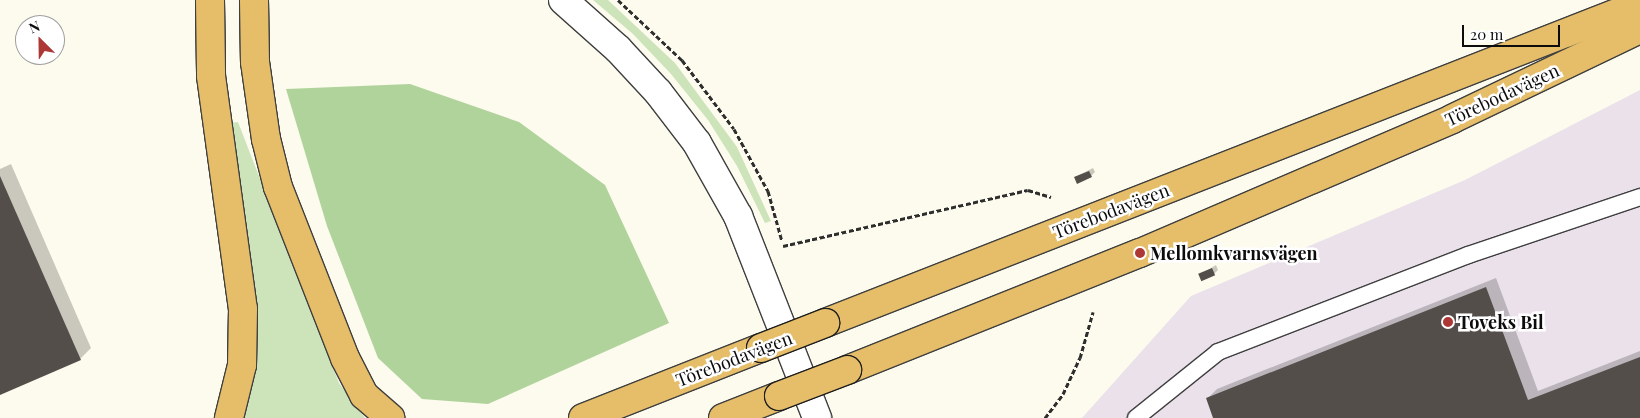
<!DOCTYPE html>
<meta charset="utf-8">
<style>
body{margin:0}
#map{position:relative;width:1640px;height:418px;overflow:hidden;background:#fdfbed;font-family:"Playfair Display",serif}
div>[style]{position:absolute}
.industrial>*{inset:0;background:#eae1ea}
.green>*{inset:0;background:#cde4bb}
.forest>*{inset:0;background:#b0d39c}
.shadow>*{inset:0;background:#0003}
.building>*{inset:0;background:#544e4a;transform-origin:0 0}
.path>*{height:3px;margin-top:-1.5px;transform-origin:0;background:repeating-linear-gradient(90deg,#2e2e2e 0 5px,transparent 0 7.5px)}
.roads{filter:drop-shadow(1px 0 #3f3f3f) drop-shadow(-1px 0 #3f3f3f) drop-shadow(0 1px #3f3f3f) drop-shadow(0 -1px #3f3f3f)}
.service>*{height:16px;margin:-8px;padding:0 8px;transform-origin:8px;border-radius:8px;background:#fff}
.tertiary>*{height:28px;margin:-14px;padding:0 14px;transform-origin:14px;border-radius:14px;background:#fff}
.trunk>*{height:28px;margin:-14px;padding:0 14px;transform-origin:14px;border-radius:14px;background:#e6be6a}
.bridges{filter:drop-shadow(1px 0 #1d1d1d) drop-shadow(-1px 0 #1d1d1d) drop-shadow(0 1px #1d1d1d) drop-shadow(0 -1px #1d1d1d)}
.trunk-bridge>*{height:28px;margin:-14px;padding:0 14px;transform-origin:14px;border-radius:14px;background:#e6be6a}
.dots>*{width:14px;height:14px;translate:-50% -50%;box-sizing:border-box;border:2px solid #fff;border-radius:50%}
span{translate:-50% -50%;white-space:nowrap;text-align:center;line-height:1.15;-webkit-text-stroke:5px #fff;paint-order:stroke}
.street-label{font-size:18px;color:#0c0c0c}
.poi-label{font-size:18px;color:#0c0c0c;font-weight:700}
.left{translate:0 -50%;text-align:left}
.north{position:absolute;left:15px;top:15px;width:50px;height:50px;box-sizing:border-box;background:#fff;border:1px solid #9e9e9e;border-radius:50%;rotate:337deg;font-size:14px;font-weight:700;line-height:20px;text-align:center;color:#0c0c0c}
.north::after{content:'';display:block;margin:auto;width:18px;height:22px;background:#ad3734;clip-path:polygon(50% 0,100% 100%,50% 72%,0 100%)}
.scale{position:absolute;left:1462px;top:25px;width:98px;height:22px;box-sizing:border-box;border:2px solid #0c0c0c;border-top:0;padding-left:6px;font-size:15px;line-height:18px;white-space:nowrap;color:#0c0c0c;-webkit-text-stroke:4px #fff;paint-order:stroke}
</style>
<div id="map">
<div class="industrial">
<div style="clip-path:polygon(1640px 90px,1640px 418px,1082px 418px,1191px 296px,1465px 180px)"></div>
</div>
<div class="green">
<div style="clip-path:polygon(593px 0,608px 0,675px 63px,737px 147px,771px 221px,765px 223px,737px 166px,708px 120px,671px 74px,633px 34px)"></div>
<div style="clip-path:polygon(238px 122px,339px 383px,365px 418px,244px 418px,256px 343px,255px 303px,230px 123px)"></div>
</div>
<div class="forest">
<div style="clip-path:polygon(410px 84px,519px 122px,605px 185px,669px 323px,488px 404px,422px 399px,378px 358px,327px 226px,286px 89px)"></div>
</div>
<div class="shadow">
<div style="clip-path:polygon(11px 164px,91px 348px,80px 359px,0 394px,0 169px)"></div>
<div style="clip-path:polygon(1093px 168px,1095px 172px,1091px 176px,1075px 177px)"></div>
<div style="clip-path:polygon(1216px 265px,1218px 270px,1214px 274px,1200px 275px)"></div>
<div style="clip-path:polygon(1496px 278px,1538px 391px,1640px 351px,1640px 418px,1214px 418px,1207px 399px,1217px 389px)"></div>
</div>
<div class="building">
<div style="clip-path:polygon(1089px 171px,1092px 177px,1077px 184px,1074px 177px)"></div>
<div style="clip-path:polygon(0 176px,81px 360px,0 395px)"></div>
<div style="left:1212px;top:268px;width:8px;height:15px;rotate:67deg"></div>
<div style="clip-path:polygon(1486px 287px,1528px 400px,1640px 357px,1640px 418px,1213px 418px,1206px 398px)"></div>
</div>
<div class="path">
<div style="left:618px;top:0;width:88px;rotate:43.2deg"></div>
<div style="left:682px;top:60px;width:86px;rotate:53deg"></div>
<div style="left:734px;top:129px;width:71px;rotate:61.3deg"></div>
<div style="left:768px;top:191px;width:52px;rotate:74.4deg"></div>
<div style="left:783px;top:246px;width:251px;rotate:-12.9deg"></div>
<div style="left:1028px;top:190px;width:24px;rotate:17deg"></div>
<div style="left:1045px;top:418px;width:30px;rotate:-53deg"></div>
<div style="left:1063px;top:394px;width:40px;rotate:-65deg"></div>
<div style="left:1080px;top:358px;width:48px;rotate:-74.2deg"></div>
</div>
<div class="roads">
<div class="service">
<div style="left:1136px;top:418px;width:105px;rotate:-38.8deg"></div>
<div style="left:1218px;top:352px;width:268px;rotate:-21.2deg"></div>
<div style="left:1468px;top:255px;width:182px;rotate:-18.6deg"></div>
</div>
<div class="tertiary">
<div style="left:563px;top:0;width:74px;rotate:41.7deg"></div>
<div style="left:618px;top:49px;width:59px;rotate:47.1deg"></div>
<div style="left:658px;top:92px;width:64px;rotate:52.6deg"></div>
<div style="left:697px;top:143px;width:84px;rotate:60.7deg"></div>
<div style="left:738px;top:216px;width:217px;rotate:68.6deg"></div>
</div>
<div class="trunk">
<div style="left:210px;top:0;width:76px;rotate:89.2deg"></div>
<div style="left:211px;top:76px;width:235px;rotate:82.2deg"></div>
<div style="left:243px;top:309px;width:56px;rotate:91deg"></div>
<div style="left:242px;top:365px;width:55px;rotate:103.8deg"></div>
<div style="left:254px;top:0;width:62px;rotate:89.1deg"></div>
<div style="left:255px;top:62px;width:78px;rotate:81.9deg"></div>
<div style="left:266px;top:139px;width:49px;rotate:76deg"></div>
<div style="left:278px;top:187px;width:184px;rotate:68.6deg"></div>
<div style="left:345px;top:358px;width:42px;rotate:62.8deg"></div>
<div style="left:364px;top:395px;width:35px;rotate:41deg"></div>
<div style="left:825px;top:323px;width:875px;rotate:-21.38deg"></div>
<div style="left:847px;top:370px;width:315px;rotate:-21.8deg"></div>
<div style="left:1140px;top:253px;width:340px;rotate:-23.2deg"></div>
<div style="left:1452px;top:119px;width:208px;rotate:-25.6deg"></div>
<div style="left:583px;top:418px;width:191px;rotate:-21.5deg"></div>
<div style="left:723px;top:418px;width:60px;rotate:-21.4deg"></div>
</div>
</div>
<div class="bridges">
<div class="trunk-bridge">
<div style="left:761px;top:348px;width:69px;rotate:-21.3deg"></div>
<div style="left:779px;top:396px;width:73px;rotate:-20.9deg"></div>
</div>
</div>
<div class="dots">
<div style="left:1140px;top:253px;background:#ad3734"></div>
<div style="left:1448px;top:322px;background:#ad3734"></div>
</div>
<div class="street-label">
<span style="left:1502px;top:95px;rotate:-25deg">Törebodavägen</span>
<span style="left:1111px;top:211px;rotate:-21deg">Törebodavägen</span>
<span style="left:734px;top:359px;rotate:-21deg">Törebodavägen</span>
</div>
<div class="poi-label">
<span class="left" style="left:1150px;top:253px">Mellomkvarnsvägen</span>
<span class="left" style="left:1458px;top:322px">Toveks Bil</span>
</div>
<div class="north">N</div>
<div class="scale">20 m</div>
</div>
